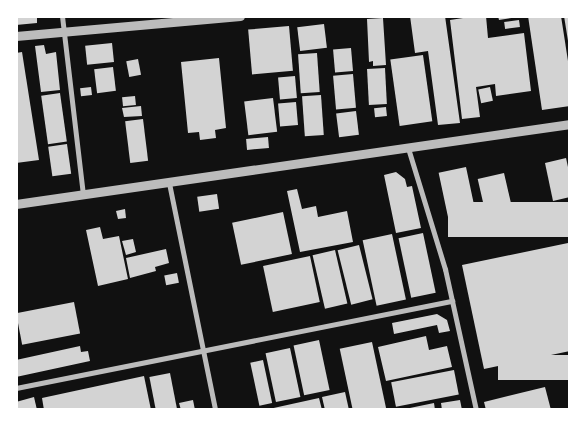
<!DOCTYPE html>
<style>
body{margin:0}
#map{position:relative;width:586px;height:426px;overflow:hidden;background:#111;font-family:"DejaVu Sans",sans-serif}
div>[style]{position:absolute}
.building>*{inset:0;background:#d3d3d3;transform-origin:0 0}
.minor>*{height:5px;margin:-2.5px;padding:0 2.5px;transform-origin:2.5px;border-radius:2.5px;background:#bcbcbc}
.tertiary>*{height:9px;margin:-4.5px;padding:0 4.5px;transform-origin:4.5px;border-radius:4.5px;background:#bcbcbc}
span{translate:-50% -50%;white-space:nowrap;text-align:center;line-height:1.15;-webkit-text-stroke:5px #fff;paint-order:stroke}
.frame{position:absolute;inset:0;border:18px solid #fff;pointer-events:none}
</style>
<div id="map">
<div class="building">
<div style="clip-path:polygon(16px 16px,37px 16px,37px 23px,16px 25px)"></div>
<div style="clip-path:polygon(410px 16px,445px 16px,460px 123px,438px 125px,428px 51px,415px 53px)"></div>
<div style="clip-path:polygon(476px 16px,486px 16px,488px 38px,524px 33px,531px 91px,496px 96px,495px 84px,476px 87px,480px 117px,462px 119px,450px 20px)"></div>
<div style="clip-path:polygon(498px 16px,518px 16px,518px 17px,499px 20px)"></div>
<div style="clip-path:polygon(528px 16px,561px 16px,570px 74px,570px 106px,542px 110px)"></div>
<div style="clip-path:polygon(564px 16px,570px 16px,570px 47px,569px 47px)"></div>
<div style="clip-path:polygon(383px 18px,386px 65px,373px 66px,373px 61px,369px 62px,367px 19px)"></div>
<div style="left:519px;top:20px;width:7px;height:15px;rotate:82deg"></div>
<div style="left:324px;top:24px;width:24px;height:27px;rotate:83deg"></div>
<div style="left:289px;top:26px;width:45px;height:41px;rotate:85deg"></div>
<div style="left:112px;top:43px;width:19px;height:27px;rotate:84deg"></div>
<div style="clip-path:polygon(44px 45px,46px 54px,56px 52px,60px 90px,41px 92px,35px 46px)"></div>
<div style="left:351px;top:48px;width:23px;height:18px;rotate:85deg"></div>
<div style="clip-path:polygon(22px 52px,39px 160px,16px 163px,16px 53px)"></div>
<div style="left:317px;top:53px;width:39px;height:19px;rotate:86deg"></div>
<div style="left:423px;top:55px;width:67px;height:33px;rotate:82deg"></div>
<div style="clip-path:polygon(219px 58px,226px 128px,215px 130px,216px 138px,200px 140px,199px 132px,188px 133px,181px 62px)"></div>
<div style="left:138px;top:59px;width:16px;height:12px;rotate:79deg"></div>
<div style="left:113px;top:67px;width:24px;height:19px;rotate:83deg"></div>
<div style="left:385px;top:68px;width:36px;height:18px;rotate:87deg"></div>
<div style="left:353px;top:74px;width:34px;height:20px;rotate:85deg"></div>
<div style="left:295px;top:76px;width:22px;height:17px;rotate:85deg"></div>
<div style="left:91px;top:87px;width:8px;height:11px;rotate:83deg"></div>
<div style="left:490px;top:87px;width:14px;height:12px;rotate:78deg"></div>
<div style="left:60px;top:93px;width:49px;height:19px;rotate:82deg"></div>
<div style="left:321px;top:95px;width:40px;height:19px;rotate:86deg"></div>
<div style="left:135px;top:96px;width:9px;height:13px;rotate:84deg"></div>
<div style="left:273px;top:98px;width:34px;height:29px;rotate:83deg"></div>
<div style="left:296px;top:102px;width:23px;height:18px;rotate:85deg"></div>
<div style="clip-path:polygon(141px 106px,142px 116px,124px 117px,122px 108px)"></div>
<div style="left:386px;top:107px;width:9px;height:12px;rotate:84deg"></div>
<div style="left:356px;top:111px;width:24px;height:20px;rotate:83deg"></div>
<div style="left:143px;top:119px;width:42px;height:18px;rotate:83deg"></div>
<div style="left:268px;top:137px;width:11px;height:22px;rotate:85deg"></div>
<div style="left:67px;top:144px;width:30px;height:19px;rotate:82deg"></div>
<div style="clip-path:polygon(566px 158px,570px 176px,570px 197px,553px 201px,545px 163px)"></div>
<div style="left:466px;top:167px;width:49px;height:28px;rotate:78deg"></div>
<div style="clip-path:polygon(396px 172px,405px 179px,407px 187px,412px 186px,421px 228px,396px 233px,384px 175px)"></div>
<div style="left:504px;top:173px;width:37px;height:27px;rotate:77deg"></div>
<div style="clip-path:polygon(297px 189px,302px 209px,316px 206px,318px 217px,347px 211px,353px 242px,300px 252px,287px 191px)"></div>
<div style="left:217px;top:194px;width:15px;height:20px;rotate:82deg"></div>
<div style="left:570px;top:202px;width:35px;height:122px;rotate:90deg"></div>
<div style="clip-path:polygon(125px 209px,126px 218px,118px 219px,116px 211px)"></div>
<div style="left:283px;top:212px;width:43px;height:52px;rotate:78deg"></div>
<div style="clip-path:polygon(100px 227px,103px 239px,119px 236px,128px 279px,98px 286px,86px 230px)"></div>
<div style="left:423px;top:233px;width:61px;height:25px;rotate:78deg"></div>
<div style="left:392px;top:234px;width:67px;height:30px;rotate:78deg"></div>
<div style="clip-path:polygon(133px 239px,136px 252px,126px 255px,122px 241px)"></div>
<div style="clip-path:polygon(568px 243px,570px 253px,570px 351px,484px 369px,462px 265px)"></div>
<div style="left:359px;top:245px;width:56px;height:22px;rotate:76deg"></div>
<div style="clip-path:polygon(166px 249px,169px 263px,155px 267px,156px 271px,130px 278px,126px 258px)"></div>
<div style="left:335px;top:250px;width:55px;height:23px;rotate:77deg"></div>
<div style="left:310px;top:256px;width:47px;height:48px;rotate:78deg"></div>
<div style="left:177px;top:273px;width:10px;height:13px;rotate:79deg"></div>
<div style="left:74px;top:302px;width:32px;height:59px;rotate:79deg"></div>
<div style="clip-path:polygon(437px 314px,447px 320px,450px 331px,439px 333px,437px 325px,394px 334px,392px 323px)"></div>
<div style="clip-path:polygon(426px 336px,429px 350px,447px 346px,452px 367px,386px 381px,378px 347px)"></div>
<div style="left:319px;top:340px;width:51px;height:26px;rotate:78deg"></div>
<div style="left:372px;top:342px;width:69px;height:33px;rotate:78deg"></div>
<div style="clip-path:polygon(80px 346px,81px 352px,88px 351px,90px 361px,16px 377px,16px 360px)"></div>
<div style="left:290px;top:348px;width:50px;height:25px;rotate:78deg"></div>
<div style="left:570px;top:355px;width:25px;height:72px;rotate:90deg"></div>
<div style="left:263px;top:360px;width:44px;height:13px;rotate:78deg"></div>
<div style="left:454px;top:370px;width:25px;height:64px;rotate:79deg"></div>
<div style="left:170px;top:373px;width:38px;height:21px;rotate:79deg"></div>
<div style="clip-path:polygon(144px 376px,151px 410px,44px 410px,42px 398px)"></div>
<div style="clip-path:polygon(545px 387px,551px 410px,486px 410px,484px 402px)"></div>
<div style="clip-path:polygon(345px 392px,349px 410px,325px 410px,322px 397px)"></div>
<div style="clip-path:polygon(34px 397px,37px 410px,16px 410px,16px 402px)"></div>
<div style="clip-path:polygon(319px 398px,322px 410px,269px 410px,269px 409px)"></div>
<div style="clip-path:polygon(193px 400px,195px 410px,181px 410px,179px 403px)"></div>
<div style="clip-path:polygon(460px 400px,462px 410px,442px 410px,441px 403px)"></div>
<div style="clip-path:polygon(434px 403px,435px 410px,405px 410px,405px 409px)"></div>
</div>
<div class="minor">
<div style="left:62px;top:16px;width:179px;rotate:83.3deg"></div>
<div style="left:408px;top:148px;width:127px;rotate:73deg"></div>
<div style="left:445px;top:269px;width:144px;rotate:77.6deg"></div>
<div style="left:169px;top:183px;width:232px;rotate:78.5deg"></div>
<div style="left:16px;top:388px;width:445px;rotate:-11.3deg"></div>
</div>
<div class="tertiary">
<div style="left:16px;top:36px;width:225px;rotate:-5.1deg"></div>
<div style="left:16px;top:204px;width:560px;rotate:-8.22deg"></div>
</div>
<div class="frame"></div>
</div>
